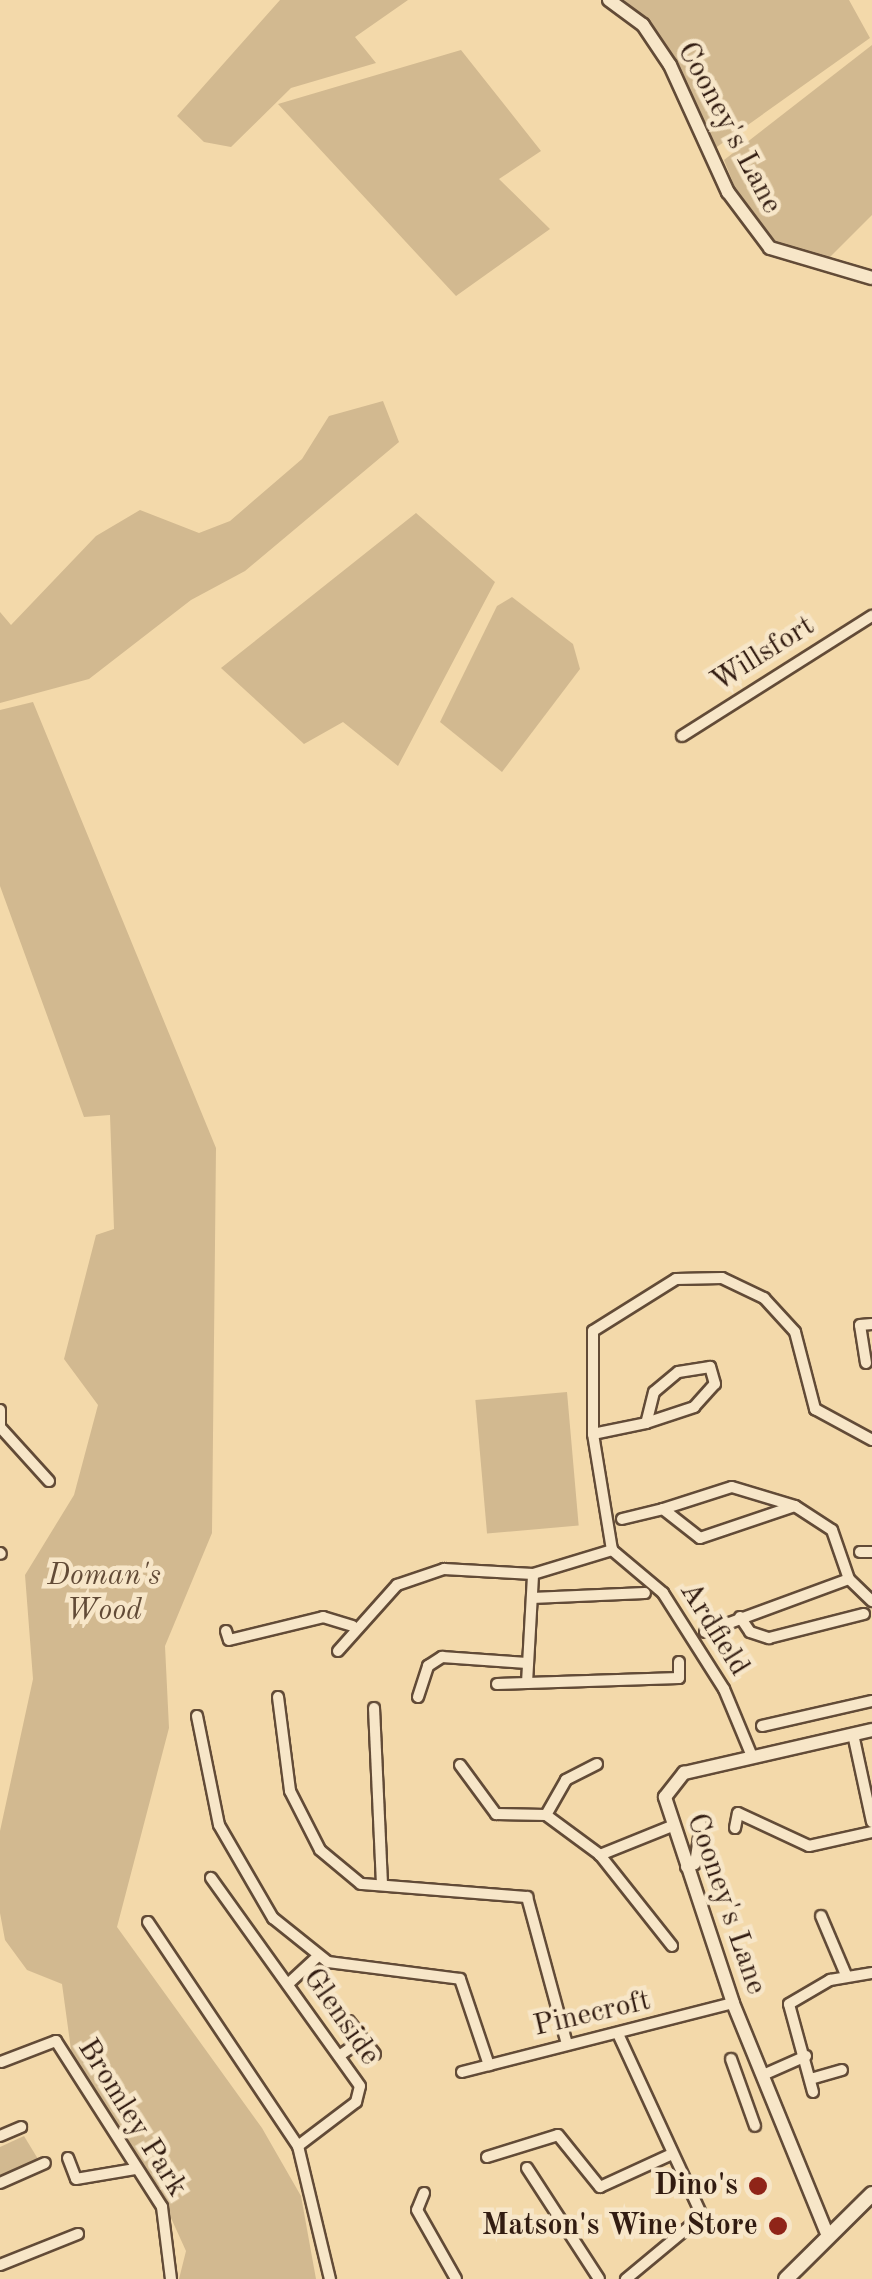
<!DOCTYPE html>
<style>
body{margin:0}
#map{position:relative;width:872px;height:2279px;overflow:hidden;background:#f3d9aa;font-family:"Old Standard TT",serif}
div>[style]{position:absolute}
.green>*{inset:0;background:#d2b990;transform-origin:0 0}
.roads{filter:drop-shadow(2px 0 #624b37) drop-shadow(-2px 0 #624b37) drop-shadow(0 2px #624b37) drop-shadow(0 -2px #624b37)}
.minor>*{height:10px;margin:-5px;padding:0 5px;transform-origin:5px;border-radius:5px;background:#f7e6c8}
.tertiary>*{height:12px;margin:-6px;padding:0 6px;transform-origin:6px;border-radius:6px;background:#f7e6c8}
.secondary>*{height:14px;margin:-7px;padding:0 7px;transform-origin:7px;border-radius:7px;background:#f7e6c8}
.dots>*{width:28px;height:28px;translate:-50% -50%;box-sizing:border-box;border:5px solid #f7e6c8;border-radius:50%}
span{translate:-50% -50%;white-space:nowrap;text-align:center;line-height:1.15;-webkit-text-stroke:9px #f7e6c8;paint-order:stroke}
.street-label{font-size:30px;color:#321c11}
.park-label{font-size:30px;color:#624b37;font-style:italic}
.poi-label{font-size:30px;color:#321c11;font-weight:700}
.right{translate:-100% -50%;text-align:right}
</style>
<div id="map">
<div class="green">
<div style="clip-path:polygon(280px 0,408px 0,355px 37px,376px 63px,291px 88px,231px 147px,204px 142px,177px 116px)"></div>
<div style="clip-path:polygon(624px 0,849px 0,870px 38px,714px 149px,672px 58px)"></div>
<div style="clip-path:polygon(872px 45px,872px 215px,826px 261px,787px 253px,742px 205px,724px 160px)"></div>
<div style="clip-path:polygon(461px 50px,541px 151px,499px 179px,550px 229px,456px 296px,278px 104px)"></div>
<div style="clip-path:polygon(383px 401px,399px 442px,245px 571px,191px 600px,89px 679px,0 703px,0 612px,11px 625px,96px 536px,140px 510px,199px 533px,230px 521px,302px 459px,329px 416px)"></div>
<div style="clip-path:polygon(416px 513px,495px 582px,398px 766px,343px 722px,304px 744px,221px 668px)"></div>
<div style="clip-path:polygon(512px 597px,573px 644px,580px 669px,502px 772px,440px 722px,497px 606px)"></div>
<div style="clip-path:polygon(33px 702px,216px 1148px,212px 1533px,165px 1646px,169px 1728px,117px 1927px,262px 2128px,301px 2196px,316px 2279px,179px 2279px,186px 2251px,156px 2185px,72px 2057px,62px 1984px,27px 1970px,5px 1940px,0 1913px,0 1831px,33px 1679px,25px 1575px,74px 1495px,98px 1405px,64px 1359px,96px 1235px,114px 1229px,110px 1115px,84px 1117px,0 886px,0 710px)"></div>
<div style="left:567px;top:1392px;width:134px;height:92px;rotate:85deg"></div>
<div style="clip-path:polygon(24px 2136px,38px 2159px,0 2177px,0 2147px)"></div>
</div>
<div class="roads">
<div class="minor">
<div style="left:682px;top:736px;width:225px;rotate:-32.3deg"></div>
<div style="left:866px;top:1363px;width:38px;rotate:-99deg"></div>
<div style="left:860px;top:1325px;width:12px;rotate:-5deg"></div>
<div style="left:0;top:1410px;width:17px;rotate:90deg"></div>
<div style="left:0;top:1427px;width:73px;rotate:47.8deg"></div>
<div style="left:593px;top:1434px;width:54px;rotate:-11.7deg"></div>
<div style="left:646px;top:1423px;width:51px;rotate:-18.4deg"></div>
<div style="left:694px;top:1407px;width:31px;rotate:-48deg"></div>
<div style="left:715px;top:1384px;width:18px;rotate:-106deg"></div>
<div style="left:710px;top:1367px;width:32px;rotate:171deg"></div>
<div style="left:678px;top:1372px;width:31px;rotate:140deg"></div>
<div style="left:654px;top:1392px;width:32px;rotate:104deg"></div>
<div style="left:663px;top:1509px;width:72px;rotate:-17.7deg"></div>
<div style="left:732px;top:1487px;width:66px;rotate:16.8deg"></div>
<div style="left:622px;top:1519px;width:42px;rotate:-13.7deg"></div>
<div style="left:663px;top:1509px;width:47px;rotate:38.1deg"></div>
<div style="left:700px;top:1538px;width:100px;rotate:-18.6deg"></div>
<div style="left:795px;top:1506px;width:44px;rotate:33deg"></div>
<div style="left:832px;top:1530px;width:52px;rotate:70.9deg"></div>
<div style="left:849px;top:1579px;width:32px;rotate:44deg"></div>
<div style="left:612px;top:1550px;width:118px;rotate:-99.3deg"></div>
<div style="left:593px;top:1434px;width:103px;rotate:-90deg"></div>
<div style="left:593px;top:1331px;width:98px;rotate:-32.1deg"></div>
<div style="left:676px;top:1279px;width:46px;rotate:-1.2deg"></div>
<div style="left:722px;top:1278px;width:47px;rotate:25.5deg"></div>
<div style="left:764px;top:1298px;width:46px;rotate:47.6deg"></div>
<div style="left:795px;top:1332px;width:80px;rotate:75.4deg"></div>
<div style="left:815px;top:1409px;width:65px;rotate:28.5deg"></div>
<div style="left:612px;top:1550px;width:67px;rotate:40.1deg"></div>
<div style="left:663px;top:1593px;width:114px;rotate:57.6deg"></div>
<div style="left:724px;top:1689px;width:70px;rotate:67.4deg"></div>
<div style="left:860px;top:1552px;width:12px"></div>
<div style="left:0;top:1553px;width:1px;rotate:45deg"></div>
<div style="left:532px;top:1598px;width:113px;rotate:-2.5deg"></div>
<div style="left:740px;top:1617px;width:18px;rotate:56deg"></div>
<div style="left:750px;top:1632px;width:20px;rotate:18deg"></div>
<div style="left:769px;top:1638px;width:98px;rotate:-14.2deg"></div>
<div style="left:226px;top:1631px;width:9px;rotate:72deg"></div>
<div style="left:229px;top:1640px;width:97px;rotate:-13.7deg"></div>
<div style="left:323px;top:1617px;width:31px;rotate:17deg"></div>
<div style="left:705px;top:1632px;width:153px;rotate:-20.2deg"></div>
<div style="left:338px;top:1651px;width:89px;rotate:-48.2deg"></div>
<div style="left:397px;top:1585px;width:50px;rotate:-18.8deg"></div>
<div style="left:444px;top:1569px;width:89px;rotate:3.2deg"></div>
<div style="left:527px;top:1683px;width:109px;rotate:-86.8deg"></div>
<div style="left:533px;top:1574px;width:83px;rotate:-16.9deg"></div>
<div style="left:497px;top:1684px;width:182px;rotate:-1.9deg"></div>
<div style="left:679px;top:1678px;width:16px;rotate:-90deg"></div>
<div style="left:278px;top:1697px;width:95px;rotate:82.7deg"></div>
<div style="left:290px;top:1791px;width:66px;rotate:63deg"></div>
<div style="left:320px;top:1850px;width:53px;rotate:39.7deg"></div>
<div style="left:361px;top:1884px;width:167px;rotate:4.5deg"></div>
<div style="left:527px;top:1897px;width:152px;rotate:74.8deg"></div>
<div style="left:418px;top:1697px;width:33px;rotate:-72deg"></div>
<div style="left:428px;top:1666px;width:17px;rotate:-33deg"></div>
<div style="left:442px;top:1657px;width:85px;rotate:4deg"></div>
<div style="left:374px;top:1708px;width:177px;rotate:87.4deg"></div>
<div style="left:197px;top:1716px;width:111px;rotate:78.6deg"></div>
<div style="left:219px;top:1825px;width:108px;rotate:59.9deg"></div>
<div style="left:273px;top:1918px;width:70px;rotate:38.7deg"></div>
<div style="left:328px;top:1962px;width:133px;rotate:7.3deg"></div>
<div style="left:460px;top:1979px;width:91px;rotate:71.4deg"></div>
<div style="left:762px;top:1726px;width:113px;rotate:-12.8deg"></div>
<div style="left:853px;top:1734px;width:90px;rotate:77.8deg"></div>
<div style="left:597px;top:1764px;width:35px;rotate:153deg"></div>
<div style="left:566px;top:1780px;width:40px;rotate:119.7deg"></div>
<div style="left:546px;top:1815px;width:67px;rotate:36.5deg"></div>
<div style="left:460px;top:1765px;width:61px;rotate:53.7deg"></div>
<div style="left:496px;top:1814px;width:50px;rotate:1.1deg"></div>
<div style="left:672px;top:1826px;width:78px;rotate:158.1deg"></div>
<div style="left:600px;top:1855px;width:116px;rotate:51.6deg"></div>
<div style="left:735px;top:1828px;width:15px;rotate:-79deg"></div>
<div style="left:738px;top:1813px;width:78px;rotate:24.9deg"></div>
<div style="left:809px;top:1846px;width:65px;rotate:-12.5deg"></div>
<div style="left:686px;top:1867px;width:9px;rotate:-18deg"></div>
<div style="left:695px;top:1864px;width:40px;rotate:-81.5deg"></div>
<div style="left:821px;top:1916px;width:64px;rotate:67deg"></div>
<div style="left:148px;top:1922px;width:270px;rotate:56.2deg"></div>
<div style="left:298px;top:2146px;width:73px;rotate:-37.2deg"></div>
<div style="left:356px;top:2102px;width:16px;rotate:-76deg"></div>
<div style="left:360px;top:2086px;width:256px;rotate:-125.6deg"></div>
<div style="left:288px;top:1984px;width:41px;rotate:-43deg"></div>
<div style="left:349px;top:2021px;width:42px;rotate:51.8deg"></div>
<div style="left:619px;top:2036px;width:198px;rotate:65.2deg"></div>
<div style="left:702px;top:2216px;width:99px;rotate:140.3deg"></div>
<div style="left:339px;top:2056px;width:29px;rotate:-35deg"></div>
<div style="left:731px;top:2059px;width:71px;rotate:70.3deg"></div>
<div style="left:1px;top:2062px;width:59px;rotate:-20.9deg"></div>
<div style="left:56px;top:2041px;width:197px;rotate:57.4deg"></div>
<div style="left:162px;top:2207px;width:73px;rotate:82.9deg"></div>
<div style="left:462px;top:2072px;width:280px;rotate:-14.3deg"></div>
<div style="left:763px;top:2075px;width:47px;rotate:-23.8deg"></div>
<div style="left:814px;top:2078px;width:29px;rotate:-16deg"></div>
<div style="left:813px;top:2092px;width:91px;rotate:-105.3deg"></div>
<div style="left:789px;top:2004px;width:48px;rotate:-30.3deg"></div>
<div style="left:830px;top:1980px;width:43px;rotate:-9.5deg"></div>
<div style="left:0;top:2136px;width:23px;rotate:-23deg"></div>
<div style="left:298px;top:2146px;width:137px;rotate:76.5deg"></div>
<div style="left:487px;top:2157px;width:74px;rotate:-17.2deg"></div>
<div style="left:558px;top:2135px;width:67px;rotate:51.1deg"></div>
<div style="left:600px;top:2187px;width:79px;rotate:-24.6deg"></div>
<div style="left:68px;top:2158px;width:22px;rotate:69deg"></div>
<div style="left:76px;top:2179px;width:60px;rotate:-9.6deg"></div>
<div style="left:527px;top:2168px;width:132px;rotate:57deg"></div>
<div style="left:0;top:2183px;width:49px;rotate:-24deg"></div>
<div style="left:424px;top:2193px;width:18px;rotate:112deg"></div>
<div style="left:417px;top:2210px;width:79px;rotate:60.5deg"></div>
<div style="left:0;top:2265px;width:84px;rotate:-21.7deg"></div>
</div>
<div class="tertiary">
<div style="left:609px;top:0;width:42px;rotate:36.3deg"></div>
<div style="left:643px;top:25px;width:48px;rotate:56deg"></div>
<div style="left:670px;top:65px;width:140px;rotate:65.5deg"></div>
<div style="left:728px;top:192px;width:70px;rotate:53.1deg"></div>
<div style="left:770px;top:248px;width:106px;rotate:16.4deg"></div>
<div style="left:828px;top:2236px;width:252px;rotate:-112.2deg"></div>
<div style="left:733px;top:2003px;width:217px;rotate:-108.3deg"></div>
<div style="left:665px;top:1797px;width:31px;rotate:-52deg"></div>
<div style="left:684px;top:1773px;width:193px;rotate:-12.9deg"></div>
</div>
<div class="secondary">
<div style="left:786px;top:2279px;width:121px;rotate:-44.7deg"></div>
</div>
</div>
<div class="dots">
<div style="left:758px;top:2186px;background:#8f2418"></div>
<div style="left:778px;top:2226px;background:#8f2418"></div>
</div>
<div class="street-label">
<span style="left:729px;top:128px;rotate:62deg">Cooney's Lane</span>
<span style="left:763px;top:654px;rotate:-32deg">Willsfort</span>
<span style="left:714px;top:1629px;rotate:58deg">Ardfield</span>
<span style="left:726px;top:1904px;rotate:71deg">Cooney's Lane</span>
<span style="left:592px;top:2014px;rotate:-13deg">Pinecroft</span>
<span style="left:341px;top:2017px;rotate:55deg">Glenside</span>
<span style="left:132px;top:2118px;rotate:58deg">Bromley Park</span>
</div>
<div class="park-label">
<span style="left:104px;top:1593px">Doman's<br>Wood</span>
</div>
<div class="poi-label">
<span class="right" style="left:738px;top:2186px">Dino's</span>
<span class="right" style="left:758px;top:2226px">Matson's Wine Store</span>
</div>
</div>
